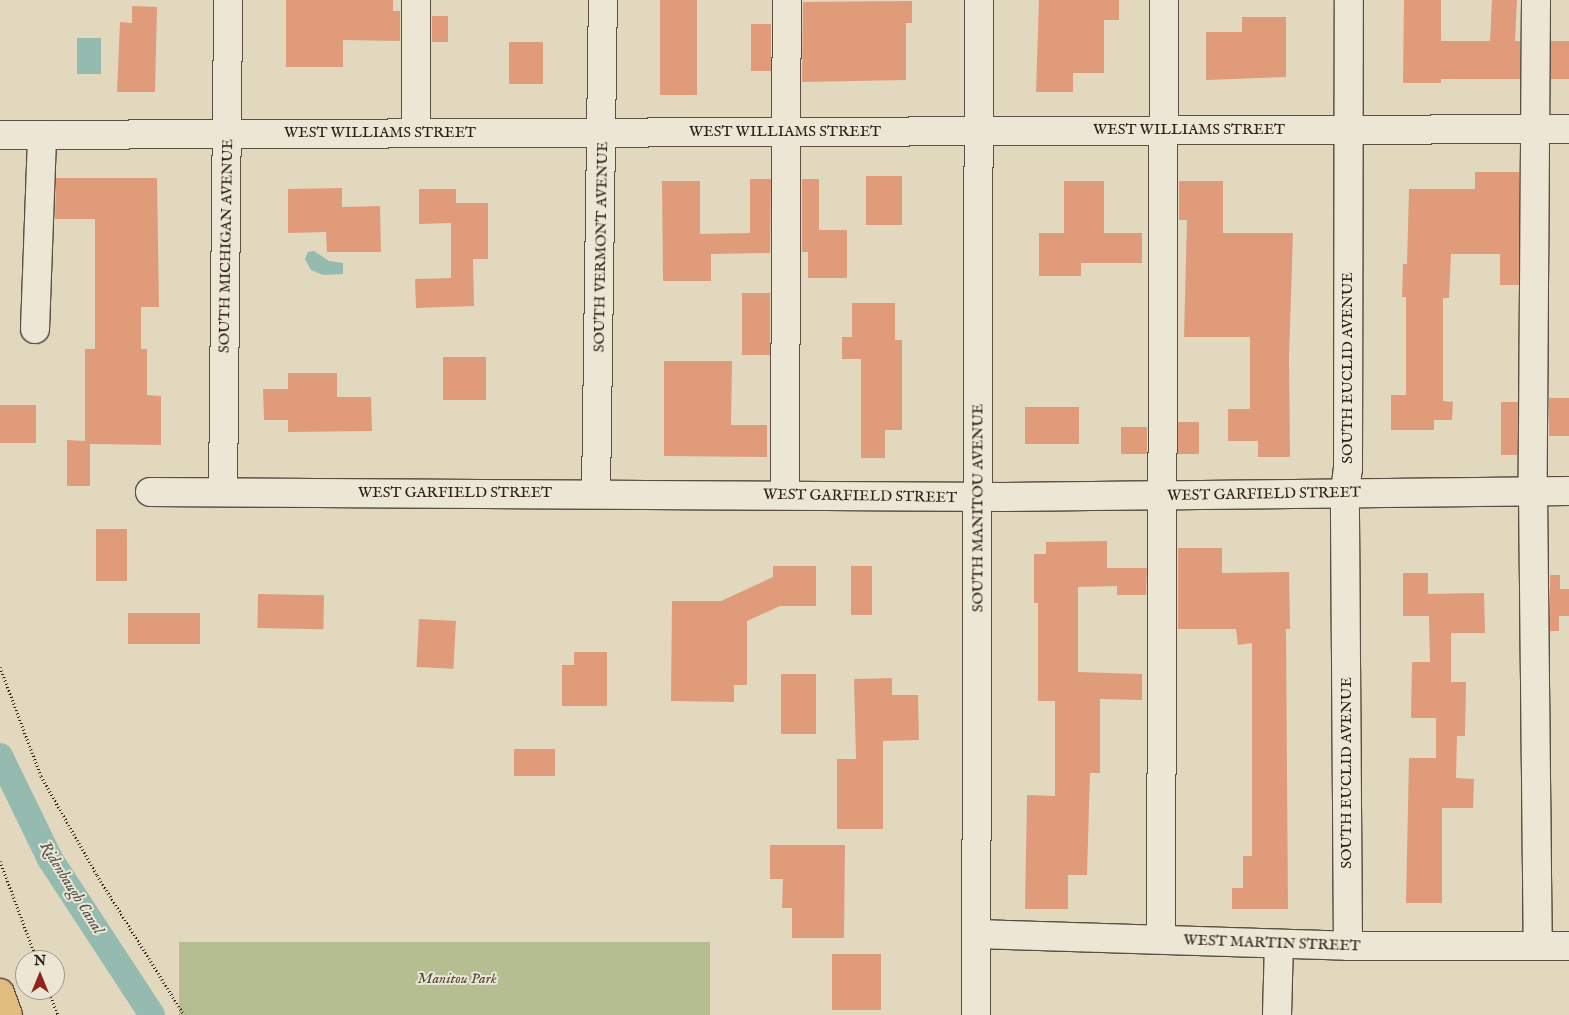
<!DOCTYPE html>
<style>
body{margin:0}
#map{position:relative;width:1569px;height:1015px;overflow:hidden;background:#e2d8be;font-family:"IM FELL English",serif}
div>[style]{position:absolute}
.green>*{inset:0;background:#b4be91;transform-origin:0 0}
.water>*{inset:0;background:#95baaf;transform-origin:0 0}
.canal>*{height:26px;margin:-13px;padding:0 13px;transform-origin:13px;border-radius:13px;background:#95baaf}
.building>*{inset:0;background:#e09b7b;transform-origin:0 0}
.path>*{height:3px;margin-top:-1.5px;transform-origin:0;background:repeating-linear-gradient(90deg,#2f2119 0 1px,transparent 0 3.5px)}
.roads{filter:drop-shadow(1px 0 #5c4f42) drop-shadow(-1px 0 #5c4f42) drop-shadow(0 1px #5c4f42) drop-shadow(0 -1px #5c4f42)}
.minor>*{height:28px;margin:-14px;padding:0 14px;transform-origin:14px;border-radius:14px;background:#ece6d5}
.major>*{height:28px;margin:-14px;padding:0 14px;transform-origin:14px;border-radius:14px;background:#e1bc7f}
span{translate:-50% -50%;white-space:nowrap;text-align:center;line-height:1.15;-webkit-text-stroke:4px #ece6d5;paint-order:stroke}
.street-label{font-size:15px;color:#2f2119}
.park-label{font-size:15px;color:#504837;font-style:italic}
.water-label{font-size:16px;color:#4e4f46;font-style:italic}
.north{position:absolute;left:15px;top:950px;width:50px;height:50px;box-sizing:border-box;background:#ece6d5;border:1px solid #a0978a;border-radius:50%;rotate:0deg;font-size:14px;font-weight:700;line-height:20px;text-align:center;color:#2f2119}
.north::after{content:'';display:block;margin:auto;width:18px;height:22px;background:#8f2418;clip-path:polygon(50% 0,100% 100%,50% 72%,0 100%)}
</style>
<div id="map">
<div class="green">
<div style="left:179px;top:942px;width:531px;height:87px"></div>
</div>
<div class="water">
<div style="left:77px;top:38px;width:24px;height:36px"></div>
<div style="clip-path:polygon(314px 251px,329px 261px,343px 263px,343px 274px,323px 275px,311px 270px,305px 259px,308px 252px)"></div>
</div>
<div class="canal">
<div style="left:0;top:756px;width:114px;rotate:64.1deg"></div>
<div style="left:50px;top:859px;width:186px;rotate:56.8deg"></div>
</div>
<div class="building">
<div style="clip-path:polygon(286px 0,393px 0,393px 11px,400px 11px,400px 41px,343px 40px,343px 67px,286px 67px)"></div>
<div style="left:660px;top:0;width:37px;height:95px"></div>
<div style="clip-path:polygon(1039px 0,1119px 0,1119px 20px,1104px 20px,1104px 73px,1073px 73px,1073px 92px,1036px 92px)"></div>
<div style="clip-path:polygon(1404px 0,1441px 0,1441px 41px,1490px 41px,1492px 0,1517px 0,1515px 41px,1520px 41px,1520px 79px,1441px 79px,1441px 83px,1403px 83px)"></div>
<div style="clip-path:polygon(912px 1px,912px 23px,906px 23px,906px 80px,802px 82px,803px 2px)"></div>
<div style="clip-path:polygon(132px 6px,157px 7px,155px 92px,117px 92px,120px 22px,132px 23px)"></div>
<div style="left:432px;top:16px;width:16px;height:26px"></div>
<div style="clip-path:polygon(1242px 17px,1286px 17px,1286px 77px,1206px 80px,1206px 32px,1242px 32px)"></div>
<div style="left:751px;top:24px;width:20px;height:47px"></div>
<div style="left:1551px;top:41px;width:18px;height:38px"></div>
<div style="left:509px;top:42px;width:34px;height:42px"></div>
<div style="clip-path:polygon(1475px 172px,1519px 172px,1519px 285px,1500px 285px,1500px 254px,1451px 254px,1449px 298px,1443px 298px,1443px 401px,1453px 402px,1452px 420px,1434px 420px,1434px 430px,1391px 430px,1391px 395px,1406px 395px,1406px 297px,1402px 297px,1403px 264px,1407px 264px,1409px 189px,1475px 189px)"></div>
<div style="left:866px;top:176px;width:36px;height:49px"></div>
<div style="clip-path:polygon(56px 178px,157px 178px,159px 307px,141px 307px,141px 349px,147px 349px,147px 395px,161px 396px,161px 445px,90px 444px,90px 486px,67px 486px,67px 440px,85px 441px,85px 349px,95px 349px,95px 219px,55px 219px)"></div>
<div style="clip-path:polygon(750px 179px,771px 179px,770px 253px,711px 254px,711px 281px,663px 281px,662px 181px,700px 181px,700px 234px,750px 233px)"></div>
<div style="clip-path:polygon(802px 179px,819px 179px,819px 230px,847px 230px,847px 278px,808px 278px,808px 252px,802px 252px)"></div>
<div style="clip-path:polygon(1064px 181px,1104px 181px,1104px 233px,1142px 233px,1142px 263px,1081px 263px,1081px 276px,1039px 276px,1039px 233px,1064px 233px)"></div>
<div style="clip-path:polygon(1179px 181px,1223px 181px,1223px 233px,1293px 233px,1289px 359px,1290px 457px,1258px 457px,1258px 441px,1228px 441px,1228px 409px,1250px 409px,1250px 337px,1184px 337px,1187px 220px,1179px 220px)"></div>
<div style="clip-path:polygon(342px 188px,342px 207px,380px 206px,381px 252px,327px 252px,326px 232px,288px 233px,288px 189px)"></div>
<div style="clip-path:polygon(419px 189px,456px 189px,456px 203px,488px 203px,488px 259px,473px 259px,474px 306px,416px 308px,415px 279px,451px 278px,451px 223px,419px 224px)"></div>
<div style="left:742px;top:293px;width:28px;height:62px"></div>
<div style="clip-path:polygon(852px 303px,895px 303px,895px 340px,902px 340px,902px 430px,885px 430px,885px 458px,861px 458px,861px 359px,842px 359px,842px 337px,852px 337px)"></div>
<div style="left:443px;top:357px;width:43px;height:43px"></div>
<div style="clip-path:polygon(664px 361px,732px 361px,731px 425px,767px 425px,767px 457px,664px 456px)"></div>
<div style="clip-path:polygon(288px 373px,337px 373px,337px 397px,371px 397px,372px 431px,288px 432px,288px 420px,264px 420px,263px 389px,288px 389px)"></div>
<div style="left:1549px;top:398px;width:20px;height:38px"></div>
<div style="left:1501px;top:402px;width:17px;height:53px"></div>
<div style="left:0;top:405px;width:36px;height:38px"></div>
<div style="left:1025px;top:407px;width:54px;height:37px"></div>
<div style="left:1178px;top:422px;width:21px;height:32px"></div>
<div style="left:1121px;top:427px;width:26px;height:27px"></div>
<div style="left:96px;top:529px;width:31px;height:52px"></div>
<div style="clip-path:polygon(1107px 541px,1107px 568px,1147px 568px,1146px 595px,1117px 595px,1117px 586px,1078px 587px,1078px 672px,1142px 674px,1142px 700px,1100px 699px,1100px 773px,1090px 773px,1087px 875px,1068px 875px,1068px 909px,1025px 909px,1027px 795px,1055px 796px,1055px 701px,1038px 701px,1038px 603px,1034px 603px,1034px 554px,1046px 554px,1046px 542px)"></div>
<div style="clip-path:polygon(1178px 548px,1222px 548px,1222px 573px,1289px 572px,1290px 629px,1286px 629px,1288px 909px,1232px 909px,1232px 888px,1243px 888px,1243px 856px,1252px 856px,1252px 643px,1238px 645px,1236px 629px,1178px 629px)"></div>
<div style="clip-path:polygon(773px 566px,816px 566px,816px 606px,780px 606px,747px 621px,747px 685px,734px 685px,734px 702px,671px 701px,672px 601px,721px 601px,773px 577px)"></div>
<div style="left:851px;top:566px;width:21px;height:49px"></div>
<div style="clip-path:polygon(1403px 573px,1428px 573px,1428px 594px,1484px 593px,1485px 633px,1451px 633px,1451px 682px,1466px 682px,1465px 736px,1457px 736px,1456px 778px,1474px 779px,1473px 808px,1442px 808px,1442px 903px,1406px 903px,1409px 758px,1436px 758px,1436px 718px,1411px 718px,1412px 662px,1430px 662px,1429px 616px,1403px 616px)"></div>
<div style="clip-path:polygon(1550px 575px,1560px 575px,1560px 589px,1569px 589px,1569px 616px,1559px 616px,1559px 631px,1550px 631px)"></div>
<div style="left:258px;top:594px;width:66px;height:34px;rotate:1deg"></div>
<div style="left:128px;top:613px;width:72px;height:31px"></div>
<div style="left:419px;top:619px;width:37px;height:48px;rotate:3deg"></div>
<div style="clip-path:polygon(574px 652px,607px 652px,607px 706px,562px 706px,562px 665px,574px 665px)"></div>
<div style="left:781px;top:674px;width:35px;height:60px"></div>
<div style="clip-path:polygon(892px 678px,892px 695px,918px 695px,919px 740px,883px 741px,883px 829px,837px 829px,837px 759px,856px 759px,854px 679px)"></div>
<div style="left:514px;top:749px;width:41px;height:27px"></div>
<div style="clip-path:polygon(770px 845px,845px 845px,844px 938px,792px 938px,792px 908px,782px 908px,783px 879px,770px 879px)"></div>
<div style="left:832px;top:954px;width:49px;height:56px"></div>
</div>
<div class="path">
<div style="left:0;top:667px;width:116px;rotate:69.4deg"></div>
<div style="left:41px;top:776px;width:114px;rotate:60.5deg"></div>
<div style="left:97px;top:875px;width:165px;rotate:58.1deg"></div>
<div style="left:0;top:861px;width:106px;rotate:69.5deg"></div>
<div style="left:48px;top:990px;width:27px;rotate:68deg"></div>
</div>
<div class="roads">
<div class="minor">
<div style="left:416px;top:0;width:133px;rotate:90deg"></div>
<div style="left:1536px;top:0;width:491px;rotate:90.4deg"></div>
<div style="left:1533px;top:491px;width:455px;rotate:89.4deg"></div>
<div style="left:0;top:135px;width:1569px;rotate:-0.22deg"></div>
<div style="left:35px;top:329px;width:194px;rotate:-87.9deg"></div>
<div style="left:150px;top:492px;width:854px;rotate:0.34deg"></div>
<div style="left:1004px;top:497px;width:565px;rotate:-0.61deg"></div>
<div style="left:223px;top:492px;width:492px;rotate:-89.4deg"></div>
<div style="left:596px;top:494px;width:494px;rotate:-89.2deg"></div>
<div style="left:785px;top:494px;width:494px;rotate:-89.8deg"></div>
<div style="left:976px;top:934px;width:372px;rotate:1.8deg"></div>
<div style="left:1348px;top:946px;width:221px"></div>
<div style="left:1161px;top:939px;width:939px;rotate:-89.82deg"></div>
<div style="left:1348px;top:946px;width:454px;rotate:-90.4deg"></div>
<div style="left:1345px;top:492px;width:23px;rotate:-83deg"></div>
<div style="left:1348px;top:469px;width:469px;rotate:-89.9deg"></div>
<div style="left:976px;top:1015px;width:1015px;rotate:-89.83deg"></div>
<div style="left:1277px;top:1015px;width:71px;rotate:-88.4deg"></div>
</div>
<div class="major">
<div style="left:0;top:993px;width:23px;rotate:70deg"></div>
</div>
</div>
<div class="street-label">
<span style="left:1189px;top:130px">WEST WILLIAMS STREET</span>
<span style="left:785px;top:132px">WEST WILLIAMS STREET</span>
<span style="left:380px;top:133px">WEST WILLIAMS STREET</span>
<span style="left:226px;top:246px;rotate:-89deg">SOUTH MICHIGAN AVENUE</span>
<span style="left:601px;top:247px;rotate:-89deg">SOUTH VERMONT AVENUE</span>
<span style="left:1348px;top:368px;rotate:-90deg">SOUTH EUCLID AVENUE</span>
<span style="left:455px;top:493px">WEST GARFIELD STREET</span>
<span style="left:1264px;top:494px;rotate:-1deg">WEST GARFIELD STREET</span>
<span style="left:860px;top:496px;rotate:1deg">WEST GARFIELD STREET</span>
<span style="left:978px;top:508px;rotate:-90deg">SOUTH MANITOU AVENUE</span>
<span style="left:1347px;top:773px;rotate:-90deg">SOUTH EUCLID AVENUE</span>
<span style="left:1272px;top:943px;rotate:2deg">WEST MARTIN STREET</span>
</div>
<div class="park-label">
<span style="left:457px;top:979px">Manitou Park</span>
</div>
<div class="water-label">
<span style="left:71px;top:888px;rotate:58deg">Ridenbaugh Canal</span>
</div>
<div class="north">N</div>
</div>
